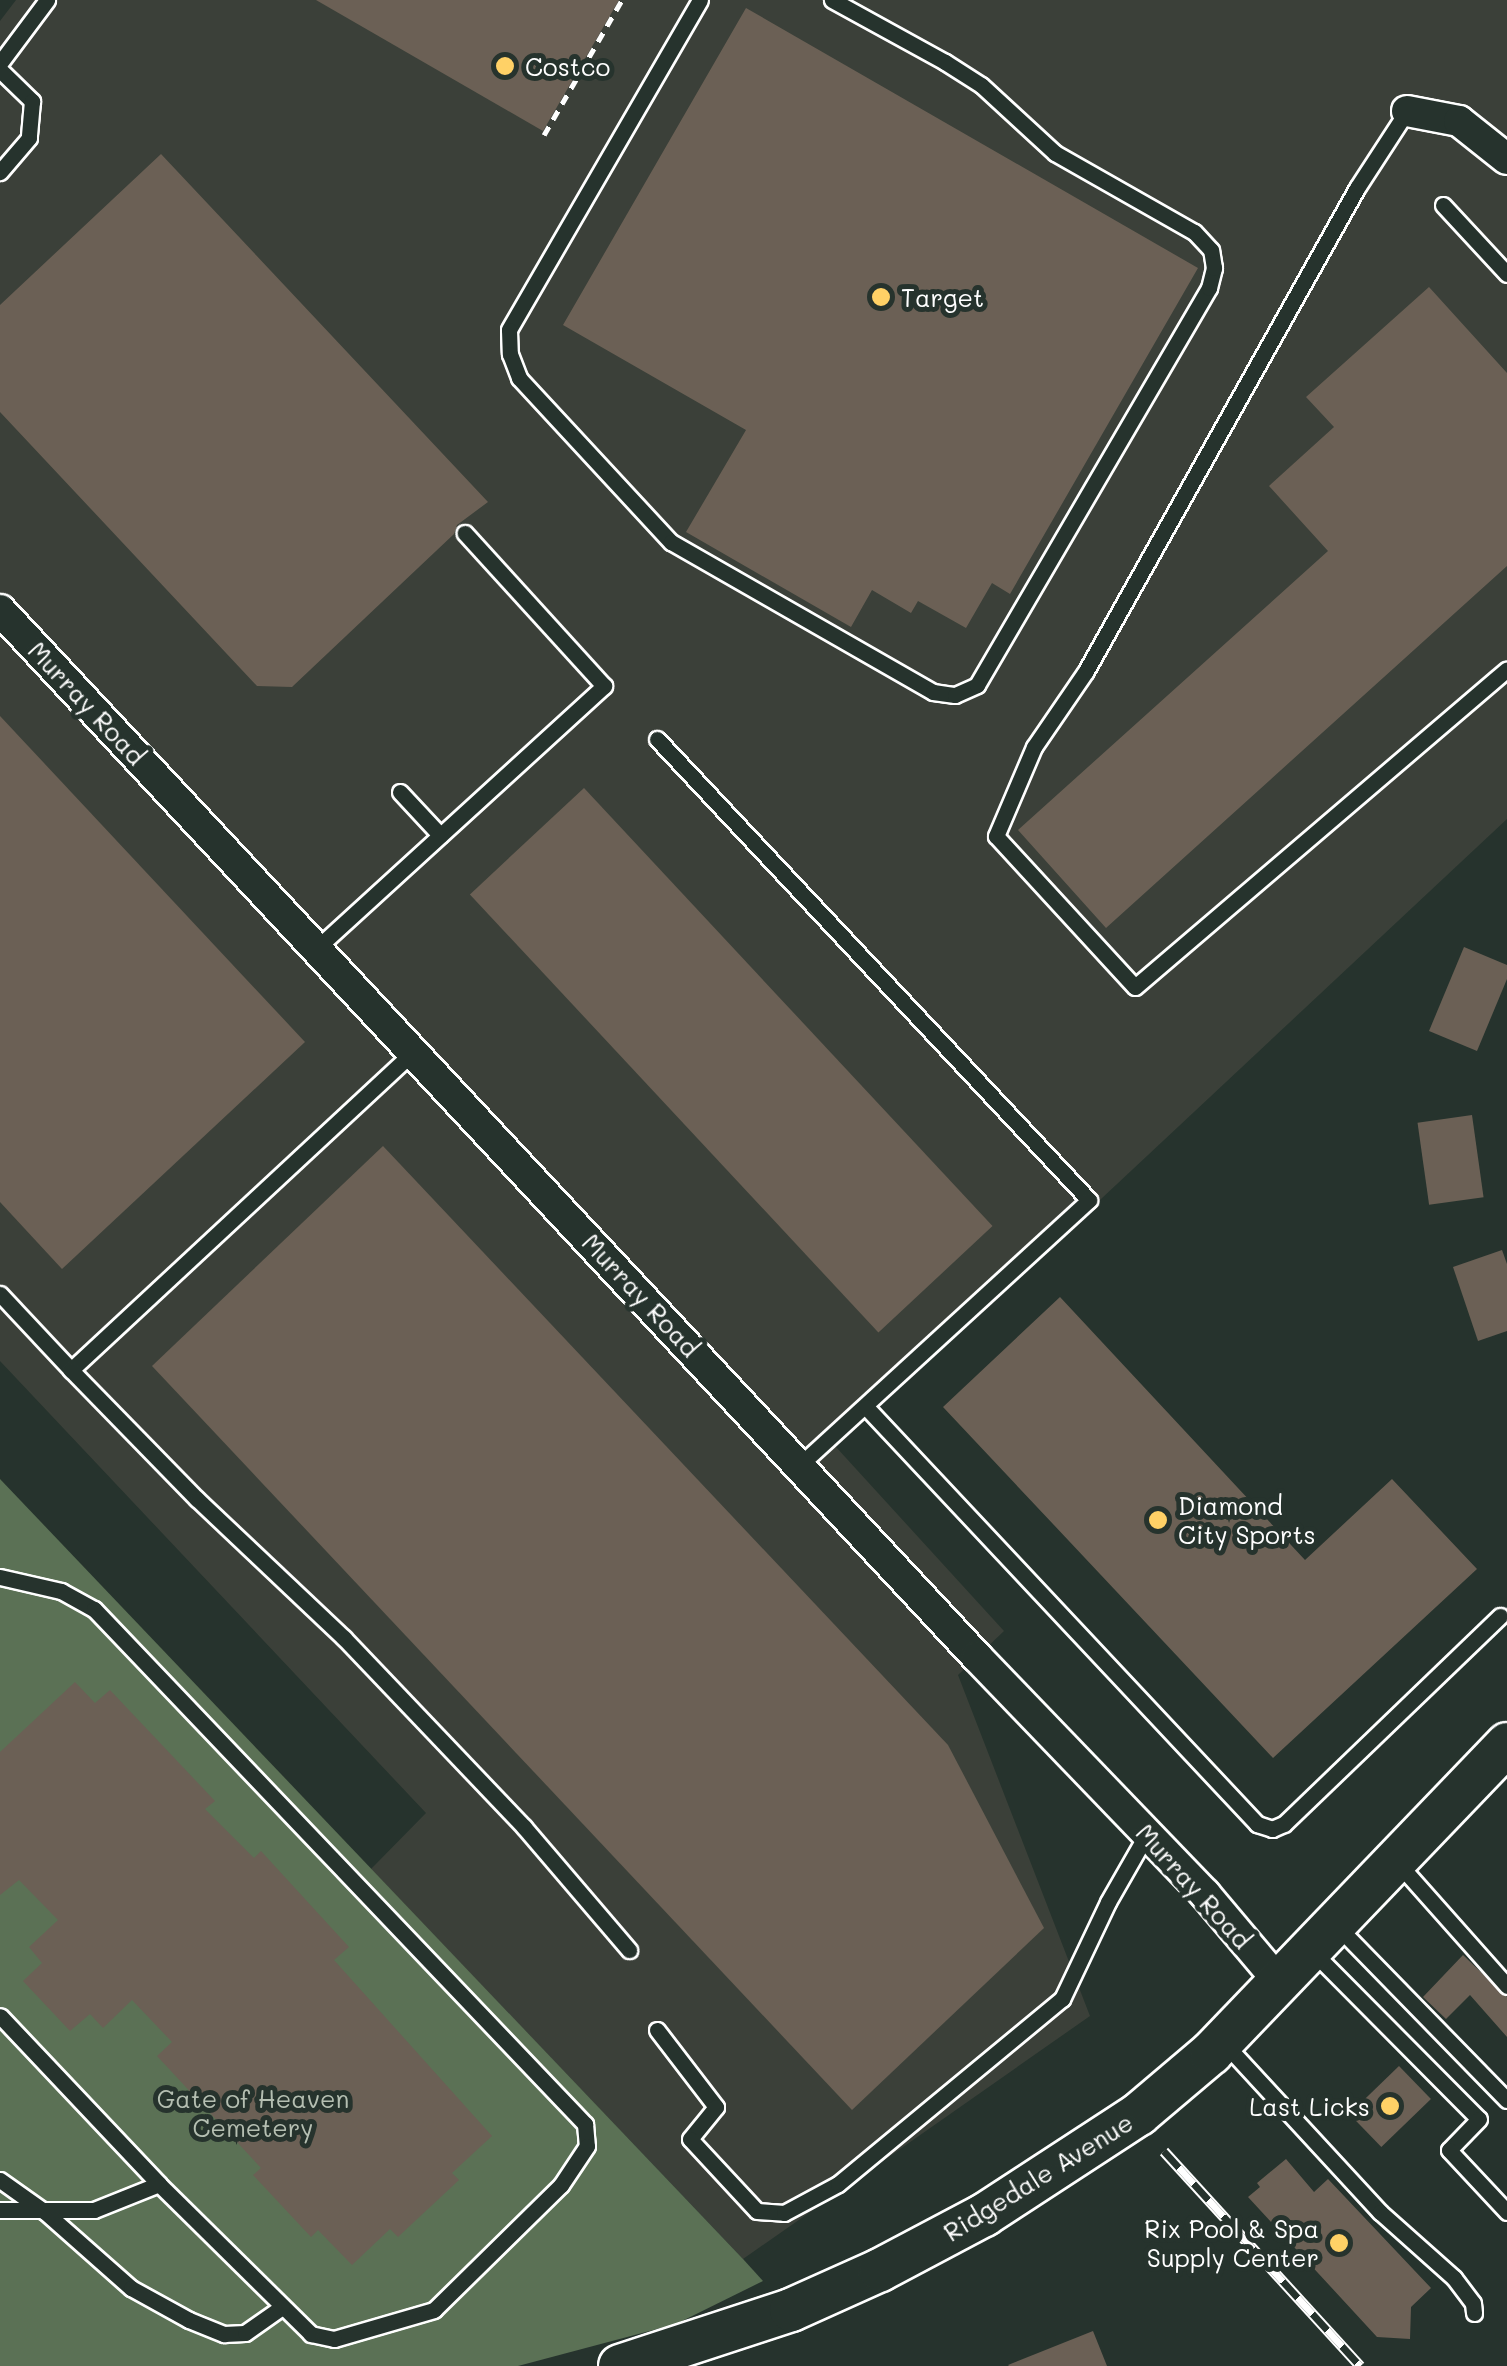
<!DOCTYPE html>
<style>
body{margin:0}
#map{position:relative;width:1507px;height:2366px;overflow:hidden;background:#26332d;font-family:Mali,sans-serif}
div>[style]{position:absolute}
.built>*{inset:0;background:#3b4039}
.green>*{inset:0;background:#5b7155}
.building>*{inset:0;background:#6b6055;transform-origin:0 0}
.path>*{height:5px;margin-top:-2.5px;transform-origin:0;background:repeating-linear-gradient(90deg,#fff 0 10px,transparent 0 18px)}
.roads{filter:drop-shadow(2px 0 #fff) drop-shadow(-2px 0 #fff) drop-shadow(0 2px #fff) drop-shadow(0 -2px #fff)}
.service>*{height:15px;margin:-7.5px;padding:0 7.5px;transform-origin:7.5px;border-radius:7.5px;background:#26332d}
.minor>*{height:30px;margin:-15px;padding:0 15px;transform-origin:15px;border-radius:15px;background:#26332d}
.secondary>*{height:42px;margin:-21px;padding:0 21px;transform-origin:21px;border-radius:21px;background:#26332d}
.rail>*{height:11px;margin-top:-5.5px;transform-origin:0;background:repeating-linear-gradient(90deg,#26332d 0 22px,#fff 0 44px);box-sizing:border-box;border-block:2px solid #fff}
.dots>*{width:28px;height:28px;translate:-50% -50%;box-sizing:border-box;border:5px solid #26332d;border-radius:50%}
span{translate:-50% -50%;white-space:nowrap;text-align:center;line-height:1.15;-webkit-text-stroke:10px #26332d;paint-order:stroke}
.poi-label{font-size:25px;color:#fff}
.left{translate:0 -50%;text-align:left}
.right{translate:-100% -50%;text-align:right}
.street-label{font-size:25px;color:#fff}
.park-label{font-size:25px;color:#b5bfb2}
</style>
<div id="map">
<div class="built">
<div style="clip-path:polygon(16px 0,1507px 0,1507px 819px,836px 1447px,1004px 1631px,958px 1675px,1090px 2016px,743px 2259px,371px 1869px,426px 1813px,0 1361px,0 21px)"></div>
</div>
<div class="green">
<div style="clip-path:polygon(0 1479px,743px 2259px,763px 2281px,676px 2324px,518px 2366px,0 2366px)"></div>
</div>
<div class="building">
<div style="clip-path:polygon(316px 0,619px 0,543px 131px)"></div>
<div style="clip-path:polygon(746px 8px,1198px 268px,1010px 594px,992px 583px,966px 628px,918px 601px,911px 613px,872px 590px,851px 627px,686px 532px,746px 430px,563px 325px)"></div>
<div style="clip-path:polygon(161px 154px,488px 502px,457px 525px,454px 534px,292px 687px,257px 686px,0 412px,0 305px)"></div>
<div style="clip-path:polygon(1429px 287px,1507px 373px,1507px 566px,1106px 928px,1018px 830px,1328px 551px,1269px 486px,1334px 427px,1306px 397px)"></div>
<div style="clip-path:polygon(0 716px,305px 1042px,62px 1269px,0 1202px)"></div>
<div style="left:584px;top:788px;width:599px;height:156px;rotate:47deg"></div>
<div style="clip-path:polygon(1464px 947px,1507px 965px,1507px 979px,1477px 1051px,1429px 1031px)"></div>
<div style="left:1472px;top:1115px;width:83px;height:55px;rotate:82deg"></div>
<div style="clip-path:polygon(383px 1146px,948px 1745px,1044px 1928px,852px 2110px,152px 1366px)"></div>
<div style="clip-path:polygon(1502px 1250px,1507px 1264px,1507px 1331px,1478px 1341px,1453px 1267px)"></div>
<div style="clip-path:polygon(1060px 1297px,1305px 1560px,1392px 1479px,1477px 1569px,1273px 1758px,943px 1407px)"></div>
<div style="clip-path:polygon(75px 1682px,95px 1703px,110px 1690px,215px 1801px,205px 1809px,254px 1858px,261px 1851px,349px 1947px,334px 1960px,492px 2136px,452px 2173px,459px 2180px,398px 2237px,390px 2229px,352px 2265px,318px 2230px,311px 2237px,253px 2175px,261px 2168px,157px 2056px,172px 2042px,132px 2000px,103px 2028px,90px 2014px,70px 2031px,23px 1981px,42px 1963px,29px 1947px,58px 1920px,19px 1880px,0 1895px,0 1752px)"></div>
<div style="clip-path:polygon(1463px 1955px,1507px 1997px,1507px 2037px,1470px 1995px,1446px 2019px,1423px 1997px)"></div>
<div style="left:1399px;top:2066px;width:46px;height:69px;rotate:46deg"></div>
<div style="clip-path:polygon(1286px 2159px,1314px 2192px,1328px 2179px,1431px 2288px,1411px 2307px,1410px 2339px,1377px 2337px,1248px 2197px,1260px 2187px,1257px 2183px)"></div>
<div style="clip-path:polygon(1093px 2331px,1107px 2366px,1009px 2366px,1008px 2365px)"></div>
</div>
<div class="path">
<div style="left:544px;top:135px;width:156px;rotate:-60deg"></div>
</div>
<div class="roads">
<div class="service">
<div style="left:700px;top:0;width:381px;rotate:120.1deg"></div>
<div style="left:509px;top:330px;width:24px;rotate:88deg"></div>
<div style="left:510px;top:354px;width:26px;rotate:69deg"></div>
<div style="left:519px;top:378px;width:224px;rotate:47.2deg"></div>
<div style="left:671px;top:542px;width:302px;rotate:29.8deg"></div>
<div style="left:933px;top:692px;width:22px;rotate:8deg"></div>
<div style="left:955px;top:695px;width:24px;rotate:-24deg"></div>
<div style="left:977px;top:685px;width:460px;rotate:-59.7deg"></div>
<div style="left:1209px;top:288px;width:21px;rotate:-76deg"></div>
<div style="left:1214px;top:268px;width:18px;rotate:-99deg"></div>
<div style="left:1211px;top:250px;width:25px;rotate:-133deg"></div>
<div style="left:1194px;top:232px;width:160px;rotate:-150.4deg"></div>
<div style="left:1055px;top:153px;width:100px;rotate:-137.4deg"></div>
<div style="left:981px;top:85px;width:43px;rotate:-147.4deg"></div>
<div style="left:945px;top:62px;width:129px;rotate:-151.2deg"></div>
<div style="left:0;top:63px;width:79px;rotate:-53.3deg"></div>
<div style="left:0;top:70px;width:45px;rotate:44.1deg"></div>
<div style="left:32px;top:101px;width:37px;rotate:95deg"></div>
<div style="left:29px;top:138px;width:45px;rotate:130.5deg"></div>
<div style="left:1407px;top:111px;width:92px;rotate:123deg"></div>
<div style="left:1357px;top:188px;width:554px;rotate:119.3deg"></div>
<div style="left:1086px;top:671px;width:92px;rotate:124.4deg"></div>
<div style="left:1034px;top:747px;width:97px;rotate:113.1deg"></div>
<div style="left:996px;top:836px;width:205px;rotate:47.4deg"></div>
<div style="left:1135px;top:987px;width:489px;rotate:-40.5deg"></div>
<div style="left:1443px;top:205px;width:94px;rotate:47.2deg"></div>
<div style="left:657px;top:739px;width:632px;rotate:46.86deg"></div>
<div style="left:1089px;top:1200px;width:394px;rotate:137.5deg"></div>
<div style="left:400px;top:792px;width:59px;rotate:47.1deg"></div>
<div style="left:317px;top:948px;width:389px;rotate:-42.4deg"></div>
<div style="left:604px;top:686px;width:207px;rotate:-132.3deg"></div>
<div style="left:0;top:1294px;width:104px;rotate:46.9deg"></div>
<div style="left:71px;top:1370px;width:468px;rotate:-42.9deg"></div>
<div style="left:71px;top:1370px;width:180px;rotate:45.7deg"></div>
<div style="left:197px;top:1499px;width:202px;rotate:43.4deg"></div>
<div style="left:344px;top:1638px;width:261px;rotate:46.4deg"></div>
<div style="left:524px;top:1827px;width:162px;rotate:49.5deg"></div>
<div style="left:866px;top:1407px;width:572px;rotate:46.84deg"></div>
<div style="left:1257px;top:1824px;width:16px;rotate:18deg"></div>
<div style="left:1272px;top:1829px;width:13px;rotate:-23deg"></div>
<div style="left:1284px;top:1824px;width:300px;rotate:-43.9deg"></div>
<div style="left:0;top:1577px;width:63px;rotate:12.9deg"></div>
<div style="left:61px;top:1591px;width:38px;rotate:29deg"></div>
<div style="left:94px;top:1609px;width:712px;rotate:46.37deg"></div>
<div style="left:585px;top:2124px;width:22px;rotate:85deg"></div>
<div style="left:587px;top:2146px;width:47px;rotate:123.7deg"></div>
<div style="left:561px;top:2185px;width:178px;rotate:135.5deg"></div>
<div style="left:434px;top:2310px;width:104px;rotate:163.8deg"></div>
<div style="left:334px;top:2339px;width:24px;rotate:-168deg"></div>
<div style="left:311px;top:2334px;width:214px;rotate:-135.4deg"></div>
<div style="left:159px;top:2184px;width:231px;rotate:-133.4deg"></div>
<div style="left:1397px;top:1862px;width:166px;rotate:48.4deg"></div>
<div style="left:1337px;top:1926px;width:243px;rotate:45.7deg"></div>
<div style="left:1313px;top:1952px;width:235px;rotate:45.2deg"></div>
<div style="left:1479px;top:2119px;width:43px;rotate:134.1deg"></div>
<div style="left:1449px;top:2150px;width:85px;rotate:46.9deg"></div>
<div style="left:657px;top:2030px;width:97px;rotate:52.5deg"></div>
<div style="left:716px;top:2107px;width:41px;rotate:129.1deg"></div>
<div style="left:690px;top:2139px;width:98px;rotate:47.1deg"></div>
<div style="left:757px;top:2211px;width:27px;rotate:4deg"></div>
<div style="left:784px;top:2213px;width:61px;rotate:-28.2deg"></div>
<div style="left:838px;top:2184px;width:291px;rotate:-39.6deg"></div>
<div style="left:1062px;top:1999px;width:107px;rotate:-64.6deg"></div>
<div style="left:1108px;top:1902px;width:78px;rotate:-60.2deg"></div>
<div style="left:1225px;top:2044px;width:229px;rotate:47.3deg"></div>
<div style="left:1380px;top:2212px;width:99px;rotate:41.7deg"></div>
<div style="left:1454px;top:2278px;width:31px;rotate:53deg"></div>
<div style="left:1473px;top:2303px;width:10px;rotate:84deg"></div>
<div style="left:0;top:2180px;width:55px;rotate:35.4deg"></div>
<div style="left:45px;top:2212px;width:115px;rotate:41.5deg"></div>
<div style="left:131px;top:2288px;width:66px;rotate:28.9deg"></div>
<div style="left:189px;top:2320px;width:38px;rotate:22deg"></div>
<div style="left:224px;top:2334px;width:21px;rotate:-3deg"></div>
<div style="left:245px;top:2333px;width:45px;rotate:-35.1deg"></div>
<div style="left:0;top:2210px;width:94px"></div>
<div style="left:94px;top:2210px;width:70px;rotate:-21.8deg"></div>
</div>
<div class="minor">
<div style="left:1407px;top:111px;width:53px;rotate:10.9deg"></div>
<div style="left:1459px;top:121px;width:61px;rotate:38.4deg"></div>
<div style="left:0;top:610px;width:1432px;rotate:46.98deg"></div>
<div style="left:977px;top:1657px;width:329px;rotate:46.1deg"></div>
<div style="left:1205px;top:1894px;width:115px;rotate:49.9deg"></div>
</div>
<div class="secondary">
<div style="left:620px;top:2366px;width:180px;rotate:-18.1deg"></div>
<div style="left:791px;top:2310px;width:98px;rotate:-24.2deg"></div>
<div style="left:880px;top:2270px;width:118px;rotate:-27.9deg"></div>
<div style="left:984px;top:2215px;width:185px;rotate:-33.1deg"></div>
<div style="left:1139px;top:2114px;width:94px;rotate:-40.3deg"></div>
<div style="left:1211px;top:2053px;width:428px;rotate:-46.2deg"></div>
</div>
</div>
<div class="rail">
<div style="left:1164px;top:2151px;width:291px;rotate:47.6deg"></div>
</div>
<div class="dots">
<div style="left:505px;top:66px;background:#ffd166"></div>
<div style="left:881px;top:297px;background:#ffd166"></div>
<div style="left:1158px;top:1520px;background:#ffd166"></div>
<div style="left:1390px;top:2106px;background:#ffd166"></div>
<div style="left:1339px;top:2243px;background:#ffd166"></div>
</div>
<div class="poi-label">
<span class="left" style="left:525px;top:66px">Costco</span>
<span class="left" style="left:901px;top:297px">Target</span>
<span class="left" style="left:1178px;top:1520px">Diamond<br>City Sports</span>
<span class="right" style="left:1370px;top:2106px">Last Licks</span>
<span class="right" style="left:1319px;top:2243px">Rix Pool &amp; Spa<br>Supply Center</span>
</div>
<div class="street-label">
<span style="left:87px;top:703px;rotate:47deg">Murray Road</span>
<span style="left:641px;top:1295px;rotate:47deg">Murray Road</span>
<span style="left:1194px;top:1886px;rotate:48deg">Murray Road</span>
<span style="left:1038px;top:2177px;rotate:-32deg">Ridgedale Avenue</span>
</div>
<div class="park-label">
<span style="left:253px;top:2113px">Gate of Heaven<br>Cemetery</span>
</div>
</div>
